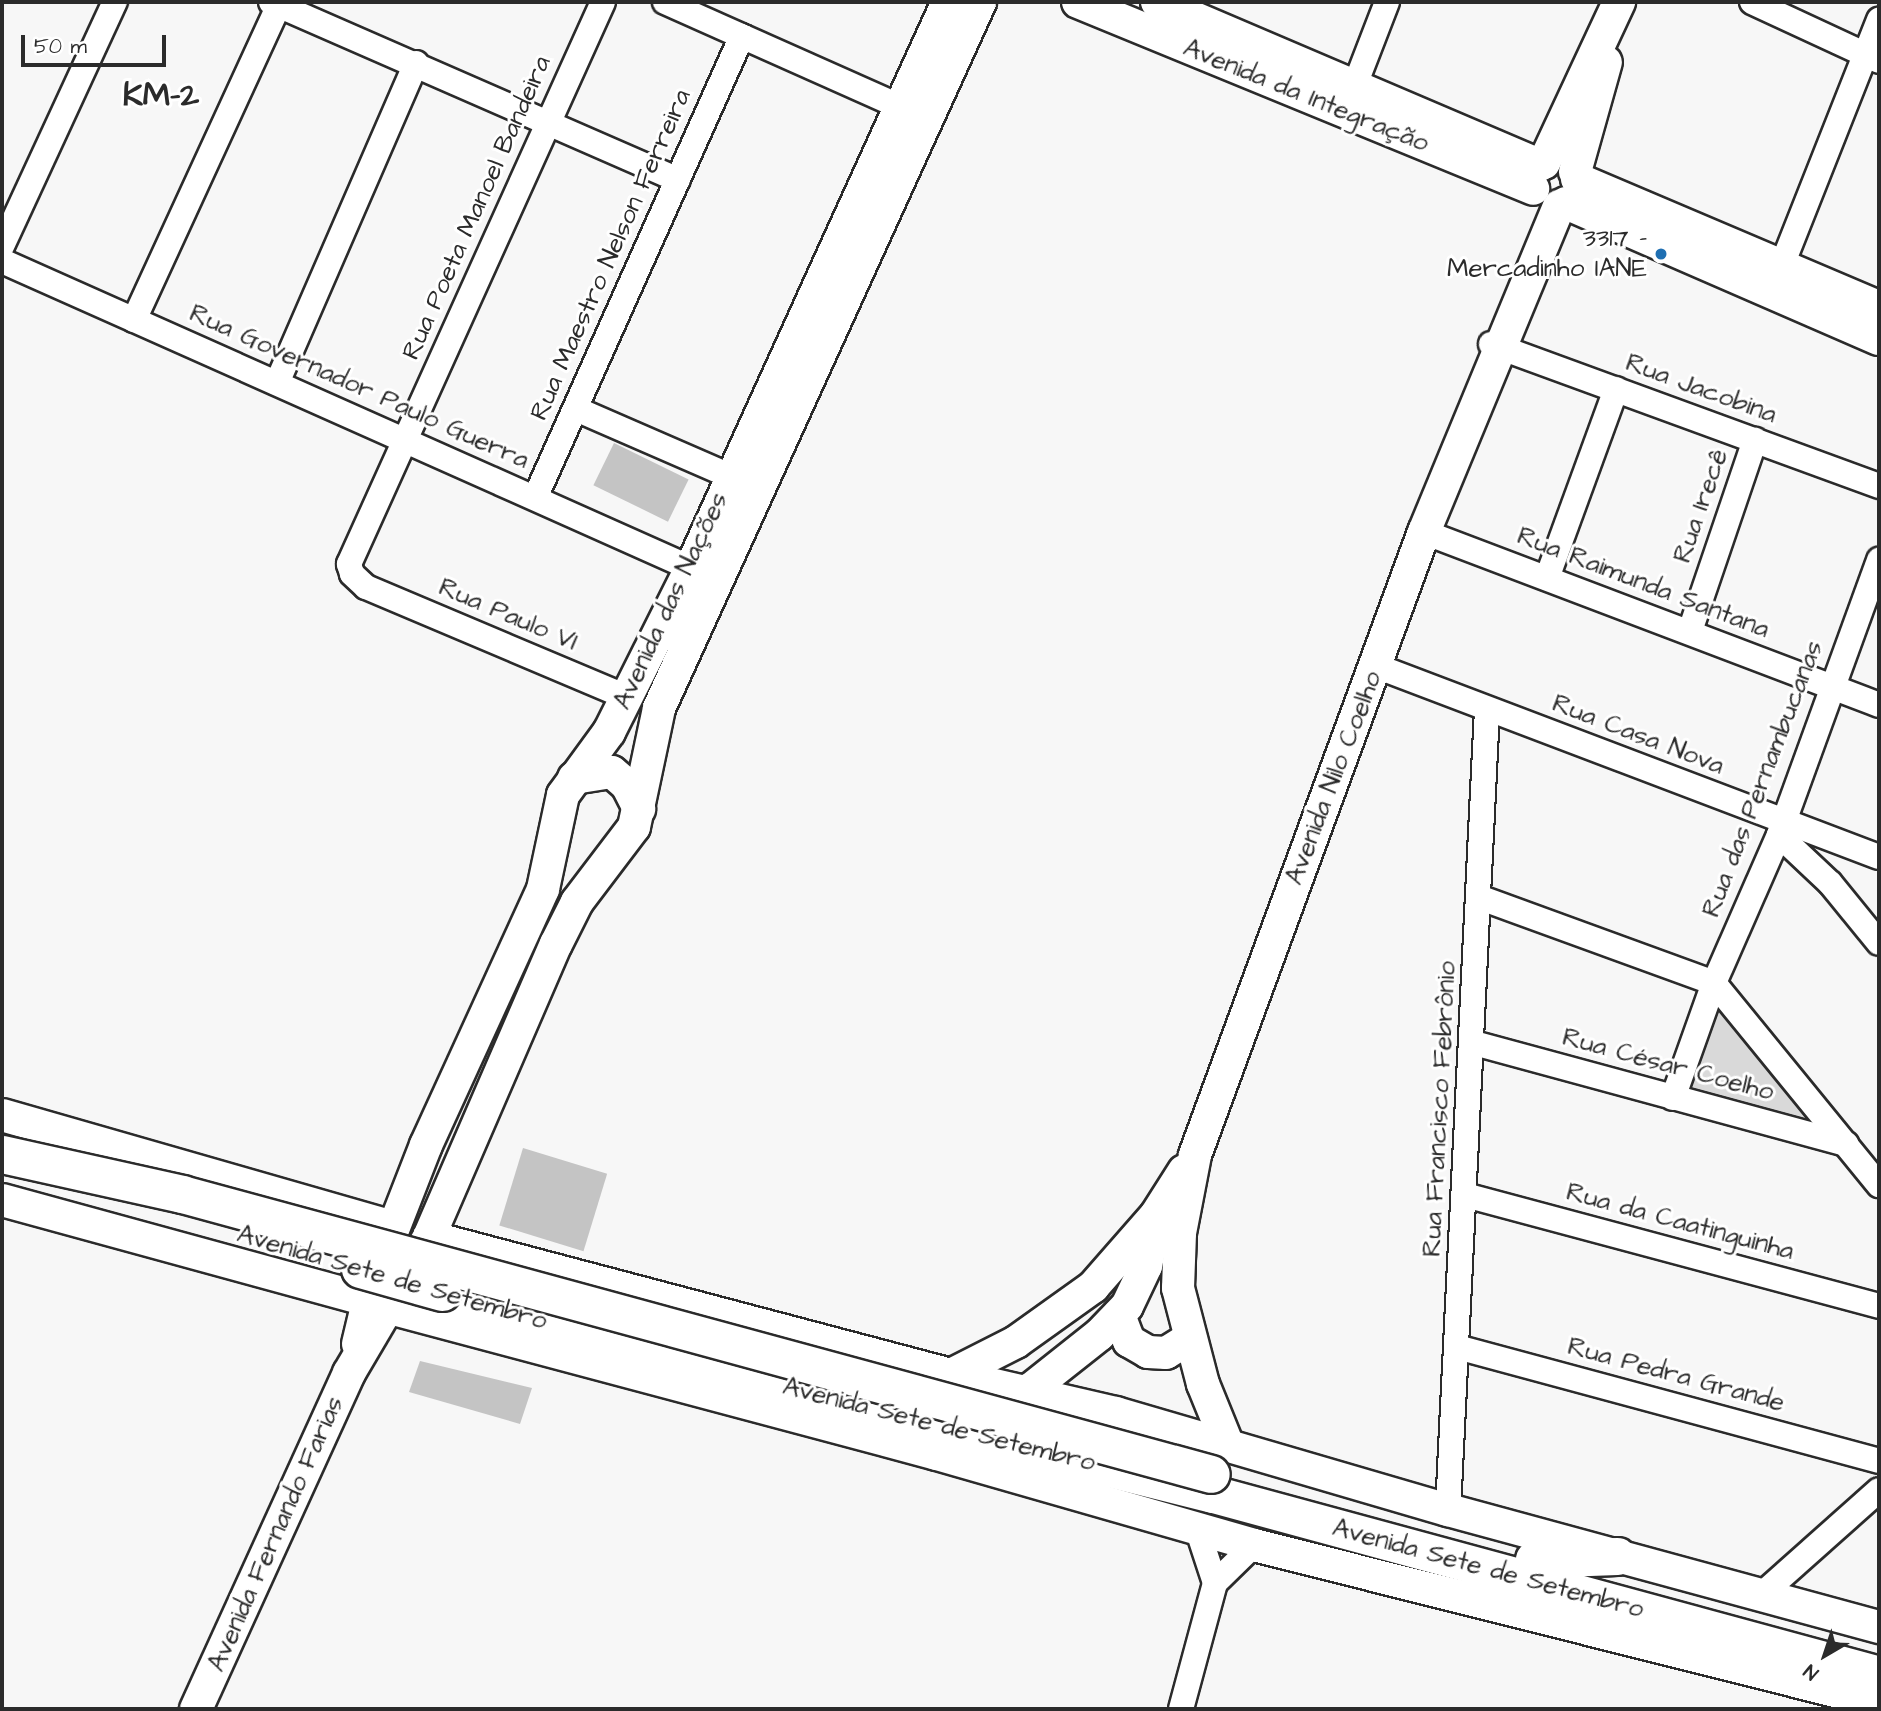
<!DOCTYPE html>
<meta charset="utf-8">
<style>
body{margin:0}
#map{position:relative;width:1881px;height:1711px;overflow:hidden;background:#f7f7f7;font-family:"Architects Daughter",sans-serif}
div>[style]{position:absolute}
.green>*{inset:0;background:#d9d9d9}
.building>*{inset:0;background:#c4c4c4;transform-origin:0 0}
.roads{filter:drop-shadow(2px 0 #2b2b2b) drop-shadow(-2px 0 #2b2b2b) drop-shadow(0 2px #2b2b2b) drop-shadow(0 -2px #2b2b2b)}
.minor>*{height:24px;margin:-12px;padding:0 12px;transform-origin:12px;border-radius:12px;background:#fff}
.major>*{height:32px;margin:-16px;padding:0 16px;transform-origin:16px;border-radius:16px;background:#fff}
.highway>*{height:37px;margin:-18.5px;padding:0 18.5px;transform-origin:18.5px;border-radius:18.5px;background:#fff}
.bridges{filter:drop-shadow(2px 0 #2b2b2b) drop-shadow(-2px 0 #2b2b2b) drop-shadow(0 2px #2b2b2b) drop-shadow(0 -2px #2b2b2b)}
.highway-bridge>*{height:37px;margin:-18.5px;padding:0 18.5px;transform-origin:18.5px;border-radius:18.5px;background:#fff}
.dots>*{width:19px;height:19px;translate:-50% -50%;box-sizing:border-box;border:4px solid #fff;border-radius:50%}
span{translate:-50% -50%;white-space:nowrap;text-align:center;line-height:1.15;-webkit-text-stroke:6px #fff;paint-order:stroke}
.street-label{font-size:26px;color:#2b2b2b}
.poi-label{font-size:26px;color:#2b2b2b}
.right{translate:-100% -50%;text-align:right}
.district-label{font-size:33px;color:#2b2b2b;font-weight:700}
.frame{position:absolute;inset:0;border:4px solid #2b2b2b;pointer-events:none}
.north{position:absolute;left:1790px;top:1620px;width:70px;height:70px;-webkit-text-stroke:5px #fff;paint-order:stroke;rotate:219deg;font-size:19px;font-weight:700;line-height:28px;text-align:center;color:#2b2b2b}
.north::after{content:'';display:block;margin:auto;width:24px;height:32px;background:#2b2b2b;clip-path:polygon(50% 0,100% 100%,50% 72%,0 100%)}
.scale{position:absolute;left:21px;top:35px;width:145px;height:32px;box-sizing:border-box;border:4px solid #2b2b2b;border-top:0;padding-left:9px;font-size:21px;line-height:24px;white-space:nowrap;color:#2b2b2b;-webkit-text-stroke:5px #fff;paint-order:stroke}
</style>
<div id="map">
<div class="green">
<div style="clip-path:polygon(1715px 990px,1835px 1135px,1685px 1090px)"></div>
</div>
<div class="building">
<div style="left:614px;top:443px;width:83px;height:47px;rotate:26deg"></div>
<div style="left:523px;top:1148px;width:88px;height:81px;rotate:17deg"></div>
<div style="clip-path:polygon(420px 1361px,532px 1388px,520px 1424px,409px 1392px)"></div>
</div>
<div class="roads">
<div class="minor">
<div style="left:271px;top:2px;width:444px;rotate:23.6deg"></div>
<div style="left:603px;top:2px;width:617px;rotate:114.32deg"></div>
<div style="left:349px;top:564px;width:10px;rotate:73deg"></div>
<div style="left:352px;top:574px;width:19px;rotate:43deg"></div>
<div style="left:366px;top:587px;width:283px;rotate:22.9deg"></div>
<div style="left:665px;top:2px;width:256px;rotate:24deg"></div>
<div style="left:1752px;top:2px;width:140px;rotate:24.9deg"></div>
<div style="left:1355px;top:85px;width:89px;rotate:-68.9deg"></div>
<div style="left:2px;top:246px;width:269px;rotate:-65.2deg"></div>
<div style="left:2px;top:261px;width:754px;rotate:24.02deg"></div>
<div style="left:1782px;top:265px;width:264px;rotate:-68.4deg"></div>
<div style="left:134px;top:320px;width:350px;rotate:-65.3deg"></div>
<div style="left:1491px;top:344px;width:413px;rotate:20.1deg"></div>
<div style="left:277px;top:383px;width:349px;rotate:-66.5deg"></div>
<div style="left:576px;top:409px;width:168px;rotate:23.5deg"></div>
<div style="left:535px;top:498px;width:506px;rotate:-65.87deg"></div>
<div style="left:1424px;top:532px;width:487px;rotate:20.8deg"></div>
<div style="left:1547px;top:578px;width:201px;rotate:-69.9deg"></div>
<div style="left:1690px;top:631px;width:202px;rotate:-71.2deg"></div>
<div style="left:1376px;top:666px;width:538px;rotate:20.79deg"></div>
<div style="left:1779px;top:835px;width:70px;rotate:43.3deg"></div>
<div style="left:1830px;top:883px;width:77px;rotate:50.8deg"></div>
<div style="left:1481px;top:898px;width:248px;rotate:20deg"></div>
<div style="left:1714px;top:983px;width:261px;rotate:50.8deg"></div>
<div style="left:1474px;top:1043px;width:386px;rotate:15.2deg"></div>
<div style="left:1673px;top:1098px;width:122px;rotate:-70.4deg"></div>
<div style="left:1714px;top:983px;width:162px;rotate:-66.3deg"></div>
<div style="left:1779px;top:835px;width:293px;rotate:-70deg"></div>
<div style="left:1465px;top:1195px;width:429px;rotate:15deg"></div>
<div style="left:1457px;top:1347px;width:437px;rotate:15.1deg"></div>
<div style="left:1448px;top:1510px;width:801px;rotate:-87.21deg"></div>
<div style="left:1197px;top:1528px;width:58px;rotate:71.9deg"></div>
<div style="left:1760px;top:1596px;width:159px;rotate:-41.7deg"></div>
<div style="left:1181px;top:1709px;width:131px;rotate:-74.9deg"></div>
<div style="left:1215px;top:1583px;width:54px;rotate:-44.3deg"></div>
</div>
<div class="major">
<div style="left:1078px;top:2px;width:492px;rotate:22.3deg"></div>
<div style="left:1157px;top:2px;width:416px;rotate:23.1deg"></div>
<div style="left:1544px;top:163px;width:178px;rotate:-65deg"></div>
<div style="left:1575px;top:172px;width:114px;rotate:-74.3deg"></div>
<div style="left:1577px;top:179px;width:328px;rotate:23deg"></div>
<div style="left:1566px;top:203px;width:341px;rotate:23.5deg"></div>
<div style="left:574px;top:778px;width:38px;rotate:-9deg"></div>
<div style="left:612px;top:772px;width:20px;rotate:41deg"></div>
<div style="left:627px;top:785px;width:27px;rotate:63deg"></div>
<div style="left:2px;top:1115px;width:407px;rotate:16deg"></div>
<div style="left:2px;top:1200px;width:379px;rotate:15.3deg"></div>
<div style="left:429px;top:1237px;width:540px;rotate:14.81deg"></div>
<div style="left:951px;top:1375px;width:169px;rotate:13deg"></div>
<div style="left:1116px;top:1413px;width:346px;rotate:16.3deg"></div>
<div style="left:1448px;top:1510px;width:447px;rotate:15.2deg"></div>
<div style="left:390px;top:1308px;width:566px;rotate:14.94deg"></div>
<div style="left:937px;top:1454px;width:330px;rotate:16deg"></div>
<div style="left:1254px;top:1545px;width:644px;rotate:14.1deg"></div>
<div style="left:1119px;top:1315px;width:28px;rotate:69deg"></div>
<div style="left:1129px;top:1341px;width:22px;rotate:30deg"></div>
<div style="left:1148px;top:1352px;width:18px;rotate:3deg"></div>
<div style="left:1166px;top:1353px;width:26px;rotate:-32deg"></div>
<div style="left:358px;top:1344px;width:65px;rotate:-76.6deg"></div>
<div style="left:373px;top:1281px;width:146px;rotate:-68.7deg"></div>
<div style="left:426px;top:1145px;width:281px;rotate:-65.4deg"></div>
<div style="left:543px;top:889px;width:96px;rotate:-78deg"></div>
<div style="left:563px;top:795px;width:78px;rotate:-53.9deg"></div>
<div style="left:609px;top:732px;width:183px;rotate:-63.4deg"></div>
<div style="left:691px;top:568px;width:622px;rotate:-65.58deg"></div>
<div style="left:951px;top:1375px;width:73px;rotate:-26.9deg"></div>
<div style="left:1016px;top:1342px;width:95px;rotate:-35.5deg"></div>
<div style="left:1093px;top:1287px;width:96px;rotate:-48.8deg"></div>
<div style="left:1156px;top:1215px;width:52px;rotate:-57.5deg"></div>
<div style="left:1027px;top:1392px;width:92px;rotate:-38.4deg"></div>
<div style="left:1099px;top:1335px;width:40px;rotate:-46deg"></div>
<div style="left:1127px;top:1306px;width:44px;rotate:-64.6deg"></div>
<div style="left:1146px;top:1266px;width:47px;rotate:-78.9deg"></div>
<div style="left:1227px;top:1443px;width:64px;rotate:-112.1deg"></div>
<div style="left:1203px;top:1384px;width:99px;rotate:-104.6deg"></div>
<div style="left:1178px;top:1288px;width:55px;rotate:-87.9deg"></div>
<div style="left:1180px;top:1233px;width:79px;rotate:-79.1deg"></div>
<div style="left:1195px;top:1155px;width:664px;rotate:-69.82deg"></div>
<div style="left:1424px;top:532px;width:353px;rotate:-67.5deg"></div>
<div style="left:196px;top:1709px;width:369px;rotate:-65.5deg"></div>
<div style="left:349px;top:1373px;width:158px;rotate:-59.5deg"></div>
<div style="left:429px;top:1237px;width:319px;rotate:-66.6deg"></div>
<div style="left:556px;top:944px;width:47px;rotate:-63.4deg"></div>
<div style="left:577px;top:902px;width:94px;rotate:-52.8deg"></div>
<div style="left:634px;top:827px;width:122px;rotate:-78.1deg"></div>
<div style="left:659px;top:708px;width:776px;rotate:-65.55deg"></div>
</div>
<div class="highway">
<div style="left:442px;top:1292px;width:252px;rotate:16.1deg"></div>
<div style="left:684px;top:1362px;width:545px;rotate:14.01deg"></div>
<div style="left:1213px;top:1494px;width:690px;rotate:15.2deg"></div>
<div style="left:991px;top:1414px;width:42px;rotate:-31.4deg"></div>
<div style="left:1534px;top:1559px;width:83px;rotate:-2.1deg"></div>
</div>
</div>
<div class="bridges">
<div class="highway-bridge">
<div style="left:2px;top:1154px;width:184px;rotate:12.5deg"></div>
<div style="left:182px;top:1194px;width:1066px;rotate:15.22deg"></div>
<div style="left:360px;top:1269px;width:85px;rotate:15.7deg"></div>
</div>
</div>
<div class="dots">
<div style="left:1661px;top:254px;background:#1f6fb2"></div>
</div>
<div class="street-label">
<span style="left:1306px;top:96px;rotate:22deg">Avenida da Integração</span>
<span style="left:477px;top:208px;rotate:-66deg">Rua Poeta Manoel Bandeira</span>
<span style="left:611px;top:255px;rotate:-66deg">Rua Maestro Nelson Ferreira</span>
<span style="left:359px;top:387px;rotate:24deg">Rua Governador Paulo Guerra</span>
<span style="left:1701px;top:389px;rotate:20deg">Rua Jacobina</span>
<span style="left:1701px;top:506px;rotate:-71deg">Rua Irecê</span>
<span style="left:1643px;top:583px;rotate:21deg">Rua Raimunda Santana</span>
<span style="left:671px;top:601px;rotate:-65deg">Avenida das Nações</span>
<span style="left:508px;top:615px;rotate:23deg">Rua Paulo VI</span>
<span style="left:1638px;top:735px;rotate:21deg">Rua Casa Nova</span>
<span style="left:1334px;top:778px;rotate:-69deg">Avenida Nilo Coelho</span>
<span style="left:1763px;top:779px;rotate:-69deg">Rua das Pernambucanas</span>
<span style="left:1668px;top:1065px;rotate:15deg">Rua César Coelho</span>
<span style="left:1440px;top:1109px;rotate:-87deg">Rua Francisco Febrônio</span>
<span style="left:1680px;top:1222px;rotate:15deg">Rua da Caatinguinha</span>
<span style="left:392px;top:1278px;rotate:16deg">Avenida Sete de Setembro</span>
<span style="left:1676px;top:1375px;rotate:15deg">Rua Pedra Grande</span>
<span style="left:939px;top:1425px;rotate:14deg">Avenida Sete de Setembro</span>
<span style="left:276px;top:1534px;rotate:-66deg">Avenida Fernando Farias</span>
<span style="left:1488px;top:1569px;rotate:15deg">Avenida Sete de Setembro</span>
</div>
<div class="poi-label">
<span class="right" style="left:1647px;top:254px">3317 -<br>Mercadinho IANE</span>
</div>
<div class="district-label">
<span style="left:161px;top:96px">KM-2</span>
</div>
<div class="frame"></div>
<div class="north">N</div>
<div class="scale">50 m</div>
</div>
